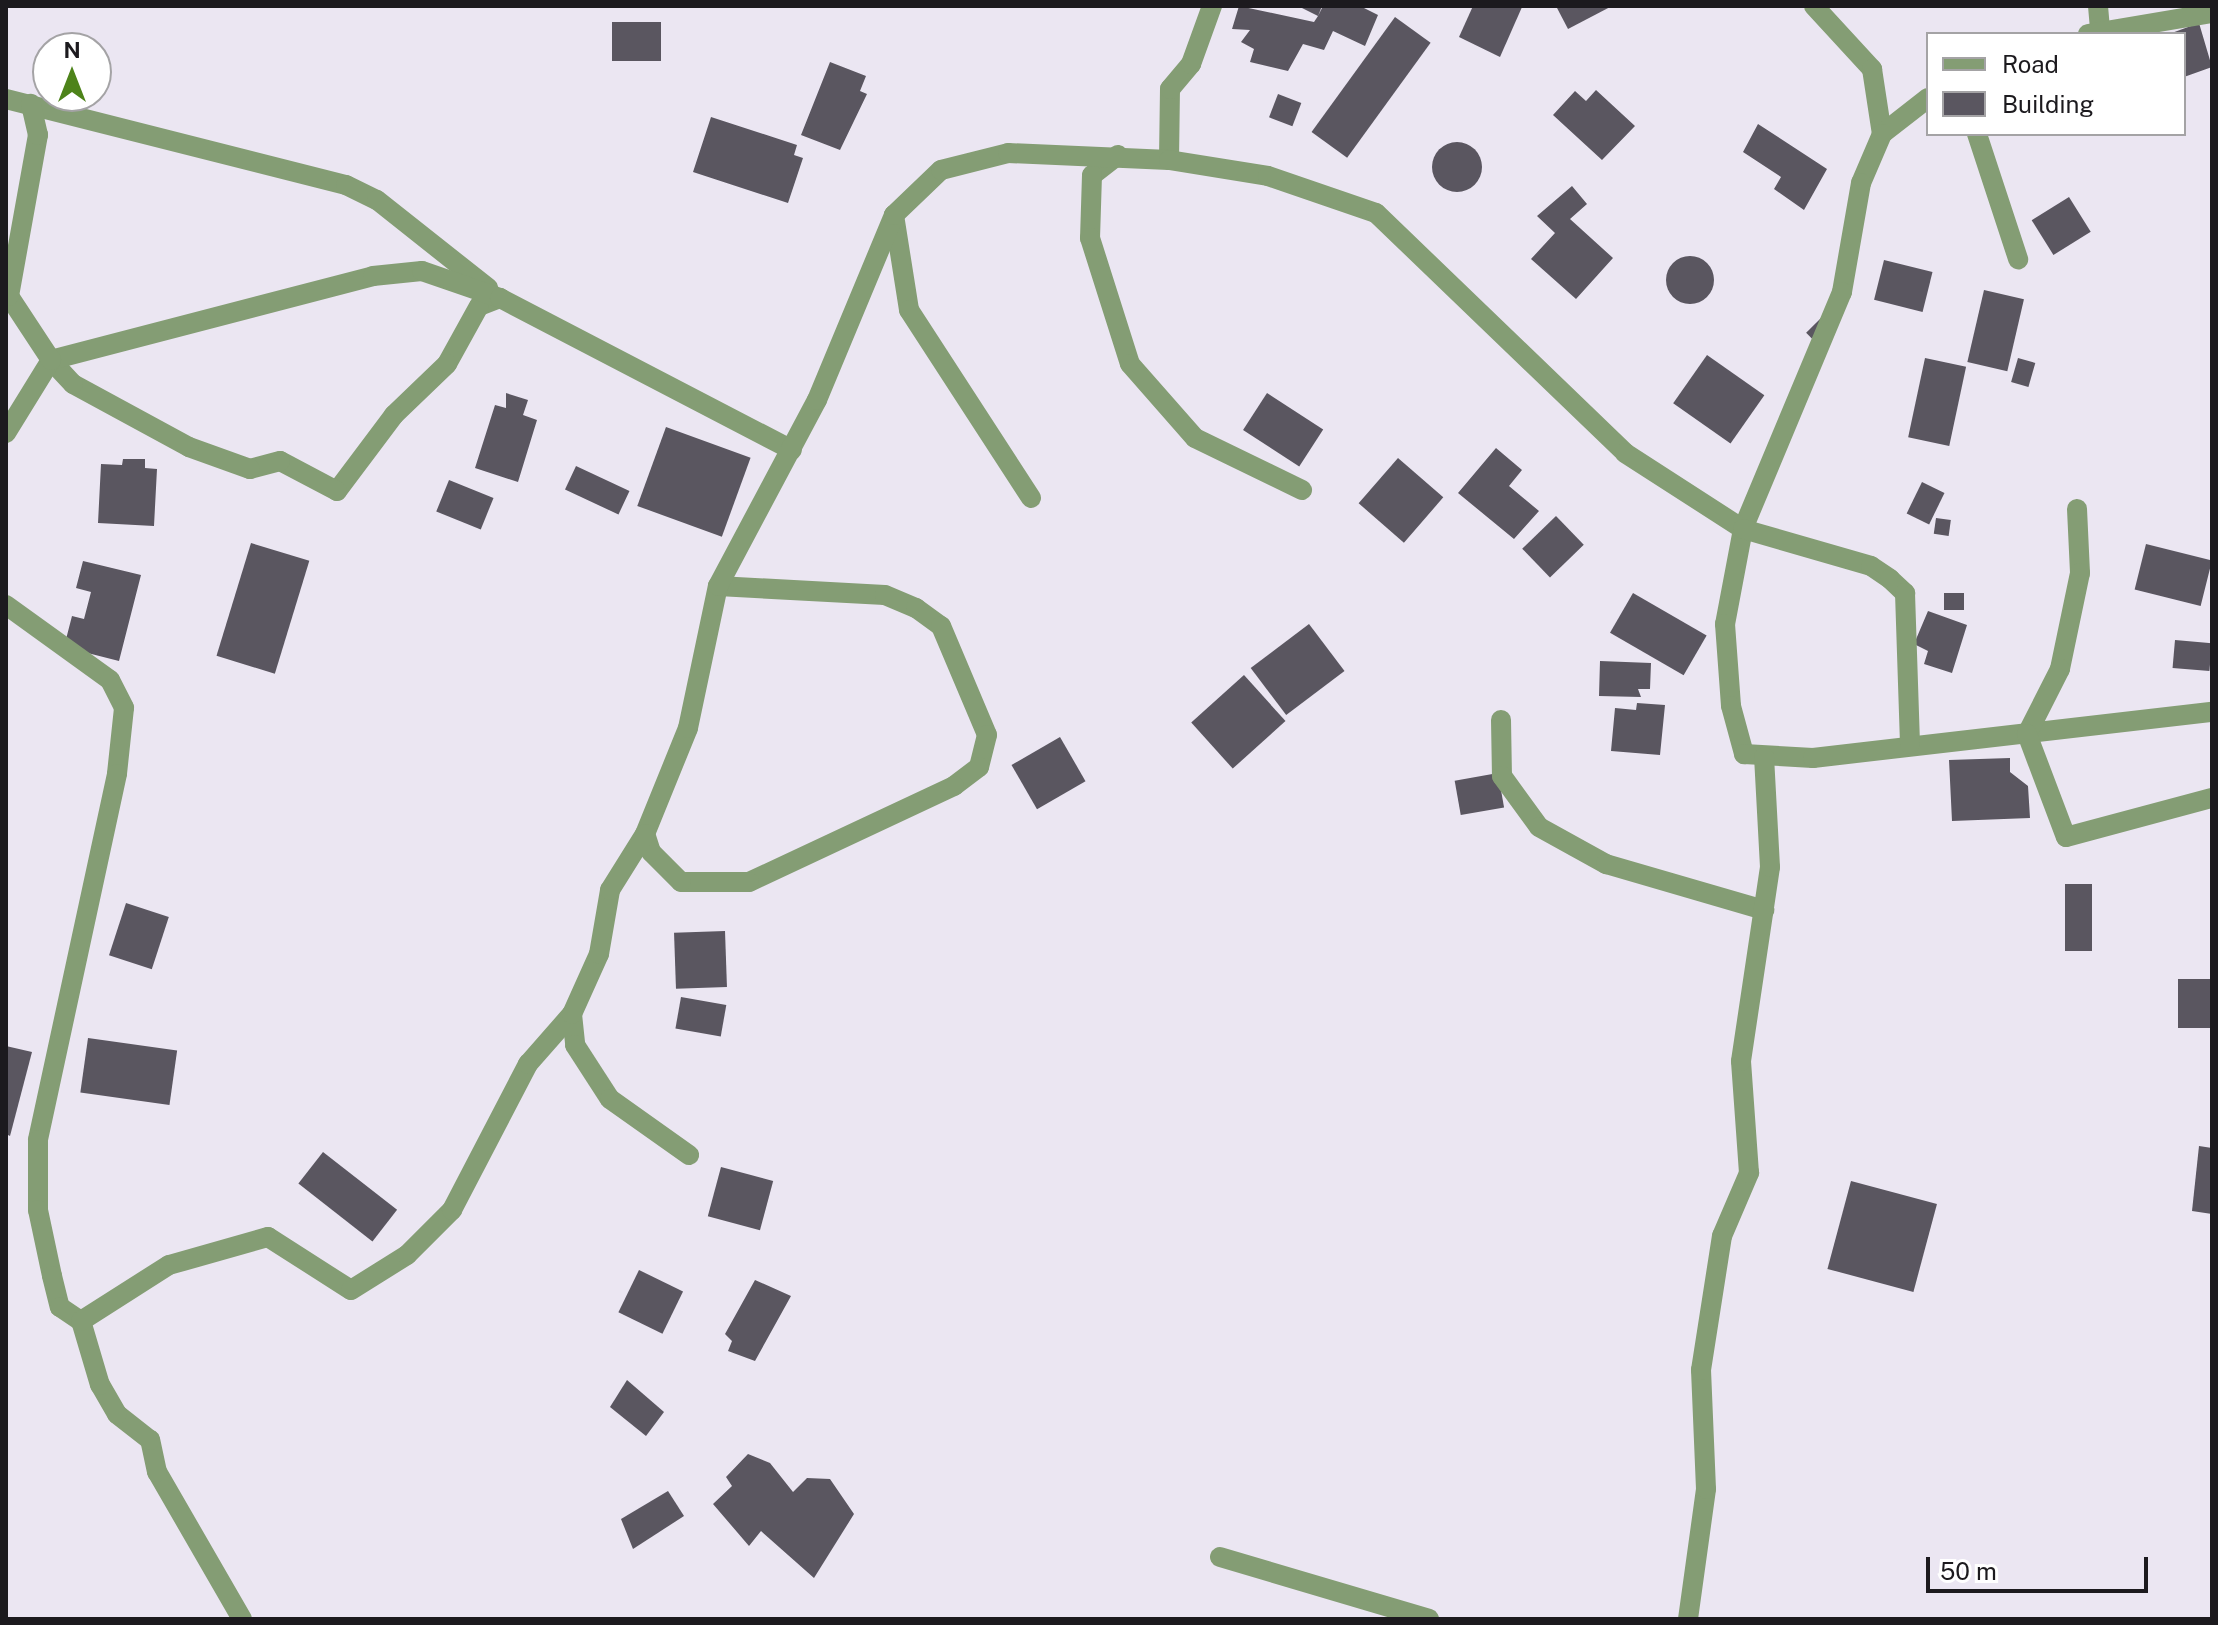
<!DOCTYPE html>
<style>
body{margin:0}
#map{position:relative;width:2218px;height:1625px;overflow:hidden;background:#ebe6f2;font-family:"Public Sans",sans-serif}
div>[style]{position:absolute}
.building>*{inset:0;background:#5a5660;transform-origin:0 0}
.round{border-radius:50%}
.street>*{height:20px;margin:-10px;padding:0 10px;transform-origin:10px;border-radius:10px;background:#849d74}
span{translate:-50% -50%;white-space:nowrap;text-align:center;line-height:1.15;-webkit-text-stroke:8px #fff;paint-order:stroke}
.frame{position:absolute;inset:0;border:8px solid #1c1a1e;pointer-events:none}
.legend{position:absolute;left:1926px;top:32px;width:260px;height:104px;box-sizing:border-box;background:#fff;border:2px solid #a4a3a5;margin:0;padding:10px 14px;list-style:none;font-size:24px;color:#1c1a1e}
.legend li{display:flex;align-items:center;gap:16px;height:40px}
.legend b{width:40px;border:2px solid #a4a3a5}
.north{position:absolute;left:32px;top:32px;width:80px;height:80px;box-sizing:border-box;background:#fff;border:2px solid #a4a3a5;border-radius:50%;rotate:0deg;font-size:22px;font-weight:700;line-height:32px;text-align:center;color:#1c1a1e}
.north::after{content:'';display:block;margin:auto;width:28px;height:36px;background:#4d831a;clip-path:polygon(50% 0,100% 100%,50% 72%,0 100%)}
.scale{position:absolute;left:1926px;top:1557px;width:222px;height:36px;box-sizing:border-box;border:4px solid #1c1a1e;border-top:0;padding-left:10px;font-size:24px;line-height:28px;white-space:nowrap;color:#1c1a1e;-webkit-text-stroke:6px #fff;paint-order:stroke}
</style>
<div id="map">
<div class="building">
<div style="clip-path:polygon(1239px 6px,1314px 22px,1318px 16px,1298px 6px,1322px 6px,1318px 16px,1323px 6px,1360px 6px,1378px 15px,1365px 46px,1333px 31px,1324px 50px,1303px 44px,1288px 71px,1250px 62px,1254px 49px,1241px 42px,1250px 30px,1232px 29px)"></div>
<div style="clip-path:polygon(1473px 6px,1522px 7px,1500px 57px,1459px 37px)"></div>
<div style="clip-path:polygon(1556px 6px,1612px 6px,1568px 29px)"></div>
<div style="left:1395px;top:17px;width:44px;height:142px;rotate:36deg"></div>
<div style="left:661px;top:22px;width:39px;height:49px;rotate:90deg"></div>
<div style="clip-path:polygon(2199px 23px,2212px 67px,2184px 77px,2184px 34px,2169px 34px)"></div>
<div style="clip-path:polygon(830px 62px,866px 76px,860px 91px,867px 94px,840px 150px,801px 135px)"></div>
<div style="clip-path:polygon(1596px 90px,1635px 126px,1602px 160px,1553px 115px,1575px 91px,1586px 101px)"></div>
<div style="left:1278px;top:94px;width:25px;height:25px;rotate:21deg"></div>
<div style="clip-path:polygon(711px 117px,797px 145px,794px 155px,803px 158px,788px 203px,693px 172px)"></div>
<div style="clip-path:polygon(1758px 124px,1827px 169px,1804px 210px,1774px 189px,1781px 177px,1743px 152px)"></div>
<div class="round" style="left:1432px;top:142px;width:50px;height:50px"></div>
<div style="clip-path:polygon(1572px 186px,1587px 204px,1570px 219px,1613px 258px,1576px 299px,1531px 259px,1555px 233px,1537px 216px)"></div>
<div style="left:2069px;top:197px;width:41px;height:44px;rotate:58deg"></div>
<div class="round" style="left:1666px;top:256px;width:48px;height:48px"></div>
<div style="left:1884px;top:260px;width:50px;height:41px;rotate:14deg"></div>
<div style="left:1984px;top:290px;width:41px;height:74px;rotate:13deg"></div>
<div style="left:1821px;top:318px;width:8px;height:21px;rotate:45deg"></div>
<div style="left:1707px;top:355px;width:70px;height:59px;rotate:35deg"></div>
<div style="left:1925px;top:358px;width:42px;height:81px;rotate:12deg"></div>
<div style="left:2018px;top:358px;width:18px;height:25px;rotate:16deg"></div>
<div style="clip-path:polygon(506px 393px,528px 400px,523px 415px,537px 420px,518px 482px,475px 468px,495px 405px,506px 408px)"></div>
<div style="left:1267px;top:393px;width:67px;height:44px;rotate:33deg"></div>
<div style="left:666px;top:427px;width:90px;height:84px;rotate:20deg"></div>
<div style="clip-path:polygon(1496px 448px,1522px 470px,1509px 486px,1539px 511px,1514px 539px,1458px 493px)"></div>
<div style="left:1398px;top:458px;width:60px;height:60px;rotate:41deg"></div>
<div style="clip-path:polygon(123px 459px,145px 459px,145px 468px,157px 469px,154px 526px,98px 523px,101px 464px,122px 465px)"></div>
<div style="left:576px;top:466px;width:59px;height:26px;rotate:25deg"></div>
<div style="left:449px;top:480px;width:48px;height:34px;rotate:22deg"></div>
<div style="left:1922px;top:482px;width:25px;height:35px;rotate:26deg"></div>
<div style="left:1556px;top:516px;width:40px;height:47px;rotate:46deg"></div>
<div style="left:1936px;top:518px;width:15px;height:16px;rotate:8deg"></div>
<div style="left:251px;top:543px;width:61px;height:118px;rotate:17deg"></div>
<div style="left:2146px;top:544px;width:68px;height:47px;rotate:14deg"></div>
<div style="clip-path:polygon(83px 561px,141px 575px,119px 661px,64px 647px,72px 616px,84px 619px,91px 592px,76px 588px)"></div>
<div style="left:1633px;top:593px;width:85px;height:46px;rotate:30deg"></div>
<div style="left:1944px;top:593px;width:20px;height:17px"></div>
<div style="clip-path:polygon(1928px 611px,1967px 625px,1952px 673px,1924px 664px,1928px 651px,1914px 644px)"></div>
<div style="left:1309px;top:624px;width:59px;height:73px;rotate:53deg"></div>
<div style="left:2175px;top:640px;width:37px;height:28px;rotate:5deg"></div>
<div style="clip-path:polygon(1600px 661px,1651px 663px,1650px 689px,1638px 689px,1641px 697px,1599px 696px)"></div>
<div style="left:1244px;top:675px;width:62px;height:71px;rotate:48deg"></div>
<div style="clip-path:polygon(1637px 703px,1665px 705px,1660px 755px,1611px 751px,1615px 708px,1636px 710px)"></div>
<div style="left:1060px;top:737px;width:51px;height:56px;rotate:60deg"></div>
<div style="clip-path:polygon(2010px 758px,2010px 772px,2028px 786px,2030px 818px,1952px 821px,1949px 760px)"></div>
<div style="left:1498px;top:773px;width:35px;height:44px;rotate:80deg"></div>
<div style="left:2065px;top:884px;width:27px;height:67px"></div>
<div style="left:126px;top:903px;width:45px;height:55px;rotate:18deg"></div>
<div style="left:725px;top:931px;width:56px;height:51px;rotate:88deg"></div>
<div style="left:2212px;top:979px;width:49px;height:34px;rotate:90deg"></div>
<div style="left:681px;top:997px;width:46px;height:32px;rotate:10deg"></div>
<div style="left:88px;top:1038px;width:90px;height:55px;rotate:8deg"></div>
<div style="clip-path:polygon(6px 1046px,32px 1052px,10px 1136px,6px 1134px)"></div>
<div style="clip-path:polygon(2199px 1146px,2212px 1148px,2212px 1214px,2192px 1211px)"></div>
<div style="left:323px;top:1152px;width:94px;height:40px;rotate:38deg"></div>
<div style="left:721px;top:1167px;width:54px;height:51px;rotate:15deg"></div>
<div style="left:1851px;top:1181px;width:89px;height:91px;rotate:15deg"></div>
<div style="left:639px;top:1270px;width:49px;height:47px;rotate:26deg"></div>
<div style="clip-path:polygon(755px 1280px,791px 1296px,755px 1361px,728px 1351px,732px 1341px,725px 1334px)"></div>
<div style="clip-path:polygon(627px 1380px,664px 1412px,646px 1436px,610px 1407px)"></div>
<div style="clip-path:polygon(748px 1454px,770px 1463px,793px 1492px,807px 1478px,830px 1479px,854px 1514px,814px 1578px,761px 1531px,749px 1546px,713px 1504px,732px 1486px,726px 1477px)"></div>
<div style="clip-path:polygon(668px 1491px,684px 1516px,633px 1549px,621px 1519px)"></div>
</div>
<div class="street">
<div style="left:1814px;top:6px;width:86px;rotate:47.4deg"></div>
<div style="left:1872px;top:69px;width:66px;rotate:81.3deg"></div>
<div style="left:2098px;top:6px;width:24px;rotate:85deg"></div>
<div style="left:2088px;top:34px;width:126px;rotate:-9.6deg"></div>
<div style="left:1928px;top:98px;width:58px;rotate:142deg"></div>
<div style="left:1882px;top:134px;width:53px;rotate:113.2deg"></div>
<div style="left:1861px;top:183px;width:111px;rotate:99.9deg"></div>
<div style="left:1842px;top:292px;width:257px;rotate:112.7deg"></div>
<div style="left:1743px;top:529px;width:97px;rotate:100.7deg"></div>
<div style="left:1725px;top:624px;width:82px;rotate:85.8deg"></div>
<div style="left:1731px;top:706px;width:50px;rotate:74.8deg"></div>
<div style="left:1744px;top:754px;width:69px;rotate:3.3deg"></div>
<div style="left:1813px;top:758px;width:402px;rotate:-6.6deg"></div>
<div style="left:6px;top:99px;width:351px;rotate:14.2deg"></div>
<div style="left:346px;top:185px;width:34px;rotate:26deg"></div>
<div style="left:377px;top:200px;width:142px;rotate:38.4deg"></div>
<div style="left:1977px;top:134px;width:132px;rotate:71.8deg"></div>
<div style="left:1118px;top:155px;width:33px;rotate:142deg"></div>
<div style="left:1092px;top:175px;width:63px;rotate:91.8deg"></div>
<div style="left:1090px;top:238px;width:132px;rotate:72.4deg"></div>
<div style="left:1130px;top:364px;width:98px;rotate:48.7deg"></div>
<div style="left:1195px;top:438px;width:119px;rotate:25.9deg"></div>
<div style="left:1169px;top:160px;width:71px;rotate:-89.2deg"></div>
<div style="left:1170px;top:89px;width:33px;rotate:-50deg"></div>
<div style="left:1191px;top:64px;width:62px;rotate:-70.1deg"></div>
<div style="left:894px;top:215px;width:96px;rotate:81deg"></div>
<div style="left:909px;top:310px;width:224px;rotate:57deg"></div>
<div style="left:500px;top:298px;width:22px;rotate:159deg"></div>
<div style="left:479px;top:306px;width:66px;rotate:118.9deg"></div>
<div style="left:447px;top:364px;width:74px;rotate:136.1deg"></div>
<div style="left:394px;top:415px;width:95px;rotate:126.9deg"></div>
<div style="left:337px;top:491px;width:64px;rotate:-152.2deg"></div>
<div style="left:280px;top:461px;width:31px;rotate:165deg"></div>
<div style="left:250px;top:469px;width:65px;rotate:-160.2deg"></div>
<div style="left:189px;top:447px;width:132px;rotate:-151.5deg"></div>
<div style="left:73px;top:384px;width:33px;rotate:-133deg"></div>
<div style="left:51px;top:360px;width:333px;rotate:-14.6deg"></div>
<div style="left:373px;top:276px;width:49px;rotate:-5.8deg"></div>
<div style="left:422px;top:271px;width:83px;rotate:19.1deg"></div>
<div style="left:500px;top:298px;width:329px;rotate:27.5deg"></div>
<div style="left:6px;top:433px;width:86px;rotate:-58.3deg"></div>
<div style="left:51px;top:360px;width:77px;rotate:-123.3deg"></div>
<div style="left:9px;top:296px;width:164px;rotate:-79.8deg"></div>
<div style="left:38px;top:135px;width:32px;rotate:-103deg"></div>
<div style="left:2077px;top:509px;width:64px;rotate:87.3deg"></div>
<div style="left:2080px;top:573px;width:98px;rotate:101.8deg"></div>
<div style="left:2060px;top:669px;width:73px;rotate:116.9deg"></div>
<div style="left:2027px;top:734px;width:110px;rotate:69.3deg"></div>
<div style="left:2066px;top:837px;width:151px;rotate:-15deg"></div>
<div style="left:718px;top:586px;width:167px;rotate:3.1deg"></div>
<div style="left:885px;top:595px;width:34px;rotate:23deg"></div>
<div style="left:916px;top:608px;width:31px;rotate:36deg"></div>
<div style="left:941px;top:626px;width:118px;rotate:67.1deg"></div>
<div style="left:987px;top:735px;width:33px;rotate:104deg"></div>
<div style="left:979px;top:767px;width:31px;rotate:143deg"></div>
<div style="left:954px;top:786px;width:226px;rotate:154.9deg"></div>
<div style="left:749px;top:882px;width:68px;rotate:180deg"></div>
<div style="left:681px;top:882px;width:42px;rotate:-135deg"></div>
<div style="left:651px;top:852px;width:19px;rotate:-108deg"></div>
<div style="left:645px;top:834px;width:114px;rotate:-67.9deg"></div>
<div style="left:688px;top:728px;width:145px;rotate:-78.1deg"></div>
<div style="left:718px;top:586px;width:211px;rotate:-62deg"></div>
<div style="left:817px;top:400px;width:200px;rotate:-67.4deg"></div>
<div style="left:894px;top:215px;width:65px;rotate:-43.8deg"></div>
<div style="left:941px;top:170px;width:69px;rotate:-14.2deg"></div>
<div style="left:1008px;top:153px;width:161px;rotate:2.5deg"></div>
<div style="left:1169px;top:160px;width:100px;rotate:9.2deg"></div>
<div style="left:1268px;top:176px;width:114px;rotate:18.9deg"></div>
<div style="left:1376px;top:213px;width:346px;rotate:43.9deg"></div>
<div style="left:1625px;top:453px;width:140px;rotate:32.8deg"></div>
<div style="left:1743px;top:529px;width:133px;rotate:16.1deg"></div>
<div style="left:1871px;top:566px;width:23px;rotate:34deg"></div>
<div style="left:1890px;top:579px;width:21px;rotate:43deg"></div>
<div style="left:1905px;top:593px;width:151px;rotate:88.1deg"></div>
<div style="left:6px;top:605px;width:128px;rotate:35.8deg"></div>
<div style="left:110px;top:680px;width:31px;rotate:63deg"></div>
<div style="left:124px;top:708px;width:66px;rotate:96.1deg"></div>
<div style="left:117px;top:774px;width:374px;rotate:102.2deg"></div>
<div style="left:38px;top:1140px;width:70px;rotate:90deg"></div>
<div style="left:38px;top:1210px;width:67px;rotate:78deg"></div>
<div style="left:52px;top:1276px;width:32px;rotate:76deg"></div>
<div style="left:60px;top:1307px;width:25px;rotate:34deg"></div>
<div style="left:1501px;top:720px;width:56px;rotate:89deg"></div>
<div style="left:1502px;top:776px;width:63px;rotate:54deg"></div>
<div style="left:1539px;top:827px;width:77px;rotate:28.9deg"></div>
<div style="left:1606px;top:864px;width:165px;rotate:16.2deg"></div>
<div style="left:572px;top:1014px;width:31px;rotate:84deg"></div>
<div style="left:575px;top:1045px;width:64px;rotate:57.1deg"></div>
<div style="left:610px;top:1099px;width:97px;rotate:35.3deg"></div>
<div style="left:1220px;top:1557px;width:218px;rotate:16.5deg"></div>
<div style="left:242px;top:1619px;width:170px;rotate:-120deg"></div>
<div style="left:157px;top:1472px;width:33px;rotate:-102deg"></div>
<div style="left:150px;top:1440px;width:42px;rotate:-141.8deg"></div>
<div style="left:117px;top:1414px;width:34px;rotate:-120deg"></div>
<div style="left:100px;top:1385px;width:67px;rotate:-106.5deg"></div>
<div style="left:81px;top:1321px;width:104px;rotate:-32.5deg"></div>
<div style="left:169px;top:1265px;width:103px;rotate:-15.8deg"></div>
<div style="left:268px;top:1237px;width:98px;rotate:32.6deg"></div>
<div style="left:351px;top:1290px;width:66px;rotate:-32deg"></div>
<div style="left:407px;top:1255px;width:64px;rotate:-45deg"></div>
<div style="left:452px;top:1210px;width:165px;rotate:-62.5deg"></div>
<div style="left:528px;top:1064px;width:67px;rotate:-48.7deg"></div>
<div style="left:572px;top:1014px;width:66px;rotate:-65.8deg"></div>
<div style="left:599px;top:954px;width:65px;rotate:-80.2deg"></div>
<div style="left:610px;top:890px;width:66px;rotate:-58deg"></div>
<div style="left:1688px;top:1619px;width:131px;rotate:-82.1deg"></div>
<div style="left:1706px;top:1489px;width:119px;rotate:-92.4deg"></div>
<div style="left:1701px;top:1370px;width:136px;rotate:-81.1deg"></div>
<div style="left:1722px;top:1236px;width:69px;rotate:-66.8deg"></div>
<div style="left:1749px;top:1173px;width:112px;rotate:-94.1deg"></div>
<div style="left:1741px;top:1061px;width:196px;rotate:-81.5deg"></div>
<div style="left:1770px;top:867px;width:110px;rotate:-93.1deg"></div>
</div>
<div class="frame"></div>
<ul class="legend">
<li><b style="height:10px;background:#849d74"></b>Road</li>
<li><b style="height:22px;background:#5a5660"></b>Building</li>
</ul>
<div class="north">N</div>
<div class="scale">50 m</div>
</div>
